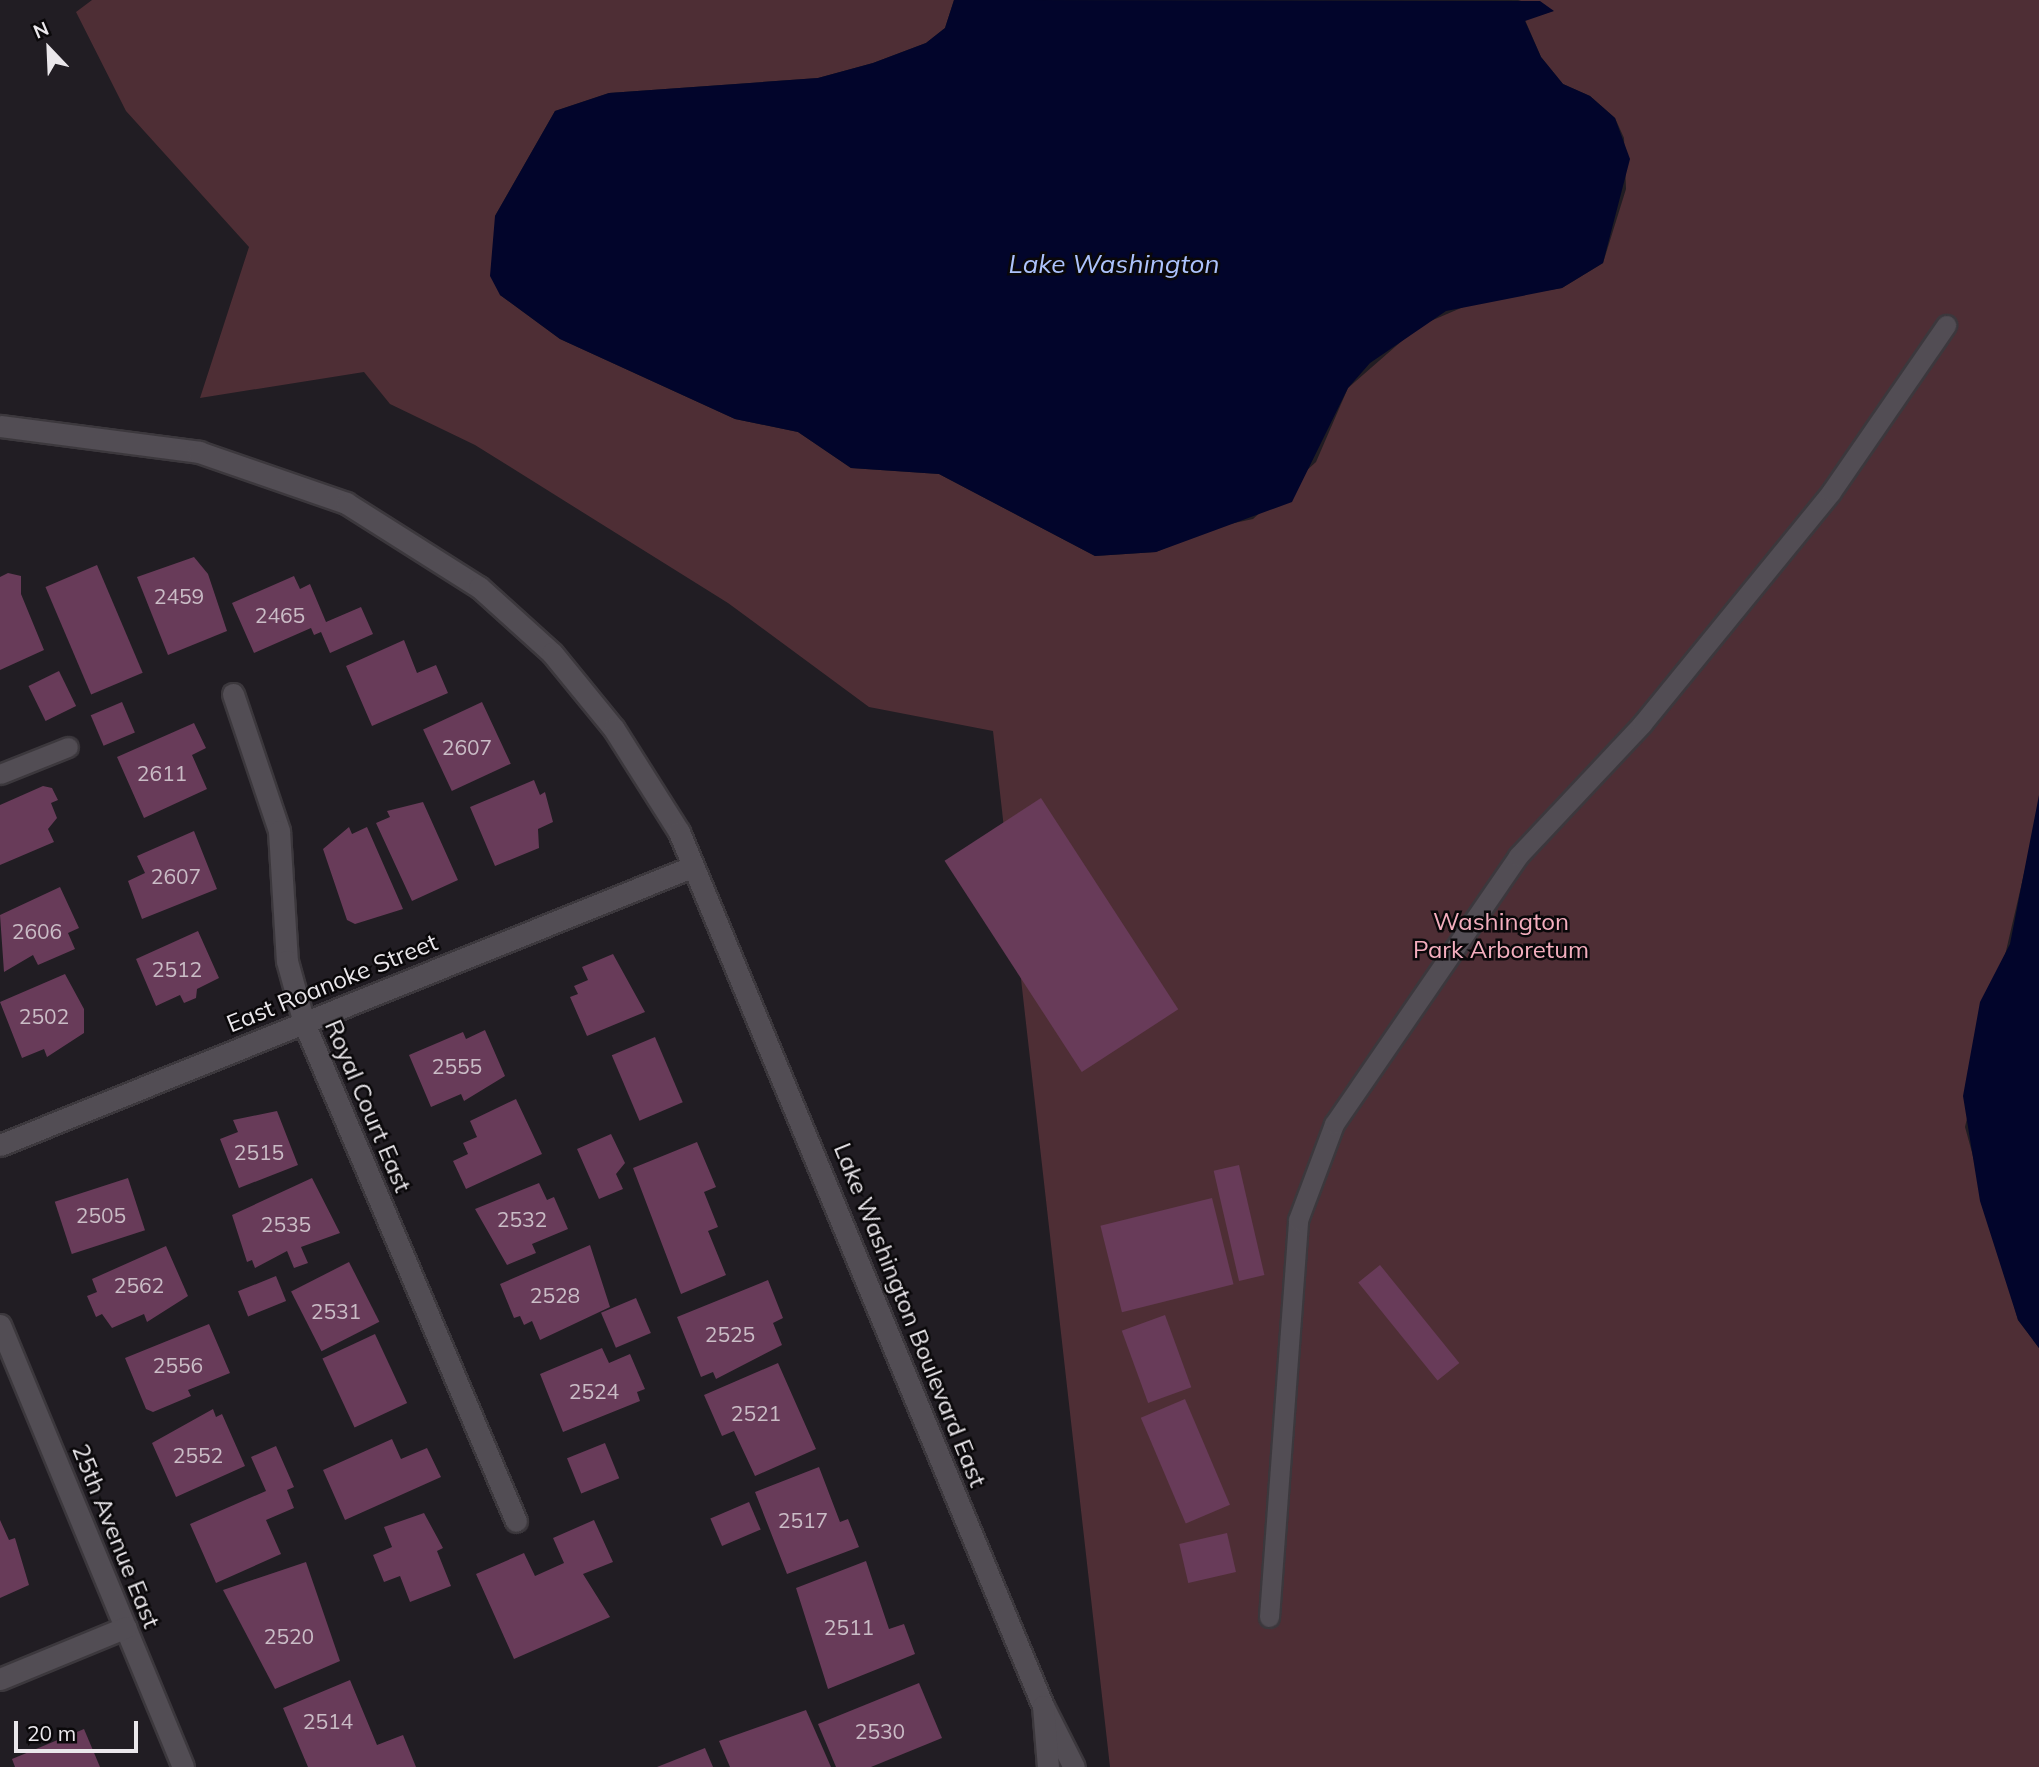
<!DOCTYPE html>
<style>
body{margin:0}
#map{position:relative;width:2039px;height:1767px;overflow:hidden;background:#211d23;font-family:Mulish,sans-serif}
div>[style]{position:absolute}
.green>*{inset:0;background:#4e2e35}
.water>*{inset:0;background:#02052b}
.building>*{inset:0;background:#683b59;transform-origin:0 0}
.roads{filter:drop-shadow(2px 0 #3c383d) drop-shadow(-2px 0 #3c383d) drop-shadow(0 2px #3c383d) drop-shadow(0 -2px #3c383d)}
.lane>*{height:19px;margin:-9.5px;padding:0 9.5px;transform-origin:9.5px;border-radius:9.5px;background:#524d54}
.street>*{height:21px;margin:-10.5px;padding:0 10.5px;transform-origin:10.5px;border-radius:10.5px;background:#524d54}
.secondary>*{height:21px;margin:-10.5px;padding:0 10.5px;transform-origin:10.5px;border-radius:10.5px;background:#524d54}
span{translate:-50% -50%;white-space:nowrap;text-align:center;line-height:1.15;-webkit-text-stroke:5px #0a080a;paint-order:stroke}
.number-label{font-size:21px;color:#cabcc6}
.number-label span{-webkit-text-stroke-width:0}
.park-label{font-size:24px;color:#f4aebe}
.street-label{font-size:24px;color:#eae7eb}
.water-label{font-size:26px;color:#adc3fd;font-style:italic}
.north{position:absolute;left:14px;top:14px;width:70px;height:70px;-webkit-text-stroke:5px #0a080a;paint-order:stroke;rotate:337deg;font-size:19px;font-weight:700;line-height:28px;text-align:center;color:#eae7eb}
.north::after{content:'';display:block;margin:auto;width:24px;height:32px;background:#eae7eb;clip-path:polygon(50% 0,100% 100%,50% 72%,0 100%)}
.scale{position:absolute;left:14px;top:1721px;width:124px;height:32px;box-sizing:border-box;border:4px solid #eae7eb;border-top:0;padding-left:9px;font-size:21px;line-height:24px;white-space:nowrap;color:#eae7eb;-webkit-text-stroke:5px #0a080a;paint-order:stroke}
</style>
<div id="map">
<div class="green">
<div style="clip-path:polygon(92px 0,954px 0,945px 28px,926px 43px,873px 63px,818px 78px,609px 93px,555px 111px,495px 216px,500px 295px,560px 339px,735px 419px,798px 432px,851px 468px,939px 474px,1095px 556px,1156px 552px,1211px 528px,1253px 519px,1316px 462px,1348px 388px,1419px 326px,1475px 302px,1562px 288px,1603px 263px,1626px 189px,1624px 138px,1615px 118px,1590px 96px,1563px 84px,1541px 57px,1525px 20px,1553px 11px,1518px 0,2039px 0,2039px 837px,2030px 848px,1965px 1127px,2018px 1320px,2039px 1348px,2039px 1767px,1110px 1767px,993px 731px,869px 707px,728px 603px,475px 445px,390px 404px,364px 372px,200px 398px,249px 247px,126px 111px,76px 12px)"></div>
</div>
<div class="water">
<div style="clip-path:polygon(954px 0,1540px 1px,1554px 11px,1525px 21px,1541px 57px,1563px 84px,1590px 96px,1615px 118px,1630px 159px,1603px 263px,1562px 288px,1446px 311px,1370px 363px,1348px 388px,1292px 502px,1156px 552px,1095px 556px,939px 474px,851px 468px,798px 432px,735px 419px,560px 339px,500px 295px,490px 276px,495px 216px,555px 111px,609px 93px,818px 78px,873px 63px,926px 43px,945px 28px)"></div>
<div style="clip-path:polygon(2039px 795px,2039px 1348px,2018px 1320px,1980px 1201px,1963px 1096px,1980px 1002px,2010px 944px)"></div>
</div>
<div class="building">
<div style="clip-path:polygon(194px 557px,208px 574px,227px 631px,168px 655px,137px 577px)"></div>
<div style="left:97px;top:565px;width:117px;height:56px;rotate:67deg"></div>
<div style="clip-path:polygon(8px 573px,21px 576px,21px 594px,44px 650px,0 670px,0 577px)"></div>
<div style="clip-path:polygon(294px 576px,300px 589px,310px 584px,326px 622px,361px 607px,373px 634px,330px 653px,321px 632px,314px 635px,311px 628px,254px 653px,232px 603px)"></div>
<div style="clip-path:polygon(404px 640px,417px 673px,436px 665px,448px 693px,372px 726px,346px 666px)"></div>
<div style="left:59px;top:671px;width:39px;height:34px;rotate:64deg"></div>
<div style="left:122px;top:702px;width:33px;height:34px;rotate:67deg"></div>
<div style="left:482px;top:702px;width:68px;height:65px;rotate:65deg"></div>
<div style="clip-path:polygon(194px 723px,206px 748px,192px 755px,207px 789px,144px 818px,117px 757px)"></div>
<div style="clip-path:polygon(534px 780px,540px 795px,545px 792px,553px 822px,538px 829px,539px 848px,495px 866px,470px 807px)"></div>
<div style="clip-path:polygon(43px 786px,52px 788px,58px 800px,51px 803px,57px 818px,48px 829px,54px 842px,0 865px,0 805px)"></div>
<div style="left:1041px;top:798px;width:252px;height:115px;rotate:57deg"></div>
<div style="clip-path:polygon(423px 802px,458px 880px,412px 901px,376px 823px,390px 817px,387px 811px)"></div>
<div style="clip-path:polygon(349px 827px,352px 834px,367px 827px,403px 909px,355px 924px,347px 920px,323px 849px)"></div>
<div style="clip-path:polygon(194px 831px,217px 889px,142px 919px,128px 881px,145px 873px,137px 856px)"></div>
<div style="clip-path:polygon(60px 887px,79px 928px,68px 933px,75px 949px,38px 965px,33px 955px,4px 972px,0 915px)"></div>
<div style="clip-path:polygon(198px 931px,219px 978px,197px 989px,196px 998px,184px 1003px,180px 995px,156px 1006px,136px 959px)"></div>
<div style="clip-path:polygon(613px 954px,645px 1012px,587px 1036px,570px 997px,578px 994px,574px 986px,588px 980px,582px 967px)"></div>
<div style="clip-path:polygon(65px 974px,84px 1009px,84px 1033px,47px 1057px,44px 1049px,22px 1058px,0 1002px)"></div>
<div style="clip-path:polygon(485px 1030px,505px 1076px,464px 1101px,461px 1094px,431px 1107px,409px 1055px,463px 1032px,466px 1039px)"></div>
<div style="left:655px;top:1037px;width:71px;height:47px;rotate:67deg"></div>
<div style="clip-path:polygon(516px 1099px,542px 1154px,466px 1189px,453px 1161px,468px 1154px,463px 1143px,477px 1137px,470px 1121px)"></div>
<div style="clip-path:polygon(277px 1111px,298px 1165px,239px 1188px,220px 1139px,238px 1132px,233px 1120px)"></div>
<div style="clip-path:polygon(611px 1134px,625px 1163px,616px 1174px,623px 1189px,599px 1199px,577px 1149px)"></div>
<div style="clip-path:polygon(697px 1142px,716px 1187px,704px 1192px,718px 1227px,708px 1231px,726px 1275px,681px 1294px,633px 1168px)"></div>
<div style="left:1239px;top:1165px;width:113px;height:26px;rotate:77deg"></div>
<div style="left:128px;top:1178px;width:55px;height:77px;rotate:72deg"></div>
<div style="clip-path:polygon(312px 1178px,340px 1233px,301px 1247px,308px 1263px,294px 1268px,287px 1251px,255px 1268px,252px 1260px,247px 1262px,232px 1215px)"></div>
<div style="clip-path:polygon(539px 1183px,547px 1200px,554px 1197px,568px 1229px,532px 1244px,536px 1253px,507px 1265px,475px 1209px)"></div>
<div style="left:1212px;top:1198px;width:89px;height:115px;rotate:76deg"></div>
<div style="clip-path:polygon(590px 1245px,610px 1307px,540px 1340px,532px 1321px,524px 1325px,520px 1316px,514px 1318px,500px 1284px)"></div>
<div style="clip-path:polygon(166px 1246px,188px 1296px,147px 1322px,144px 1314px,112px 1328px,102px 1314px,96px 1317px,87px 1296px,97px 1292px,92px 1279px)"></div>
<div style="left:349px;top:1262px;width:67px;height:65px;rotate:63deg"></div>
<div style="left:1380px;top:1265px;width:126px;height:28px;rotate:51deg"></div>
<div style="left:276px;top:1276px;width:27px;height:41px;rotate:68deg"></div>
<div style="clip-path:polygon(768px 1280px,783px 1318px,773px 1323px,782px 1345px,716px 1379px,713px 1372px,701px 1377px,677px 1317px)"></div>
<div style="left:636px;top:1298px;width:38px;height:38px;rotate:67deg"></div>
<div style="left:1165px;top:1315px;width:77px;height:46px;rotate:70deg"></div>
<div style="clip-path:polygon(209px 1324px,230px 1373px,188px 1390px,191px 1396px,153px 1412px,146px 1409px,125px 1358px)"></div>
<div style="left:375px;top:1334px;width:76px;height:58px;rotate:65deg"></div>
<div style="clip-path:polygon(602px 1348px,609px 1363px,630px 1354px,645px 1389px,637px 1392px,640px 1401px,563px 1432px,540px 1374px)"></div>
<div style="clip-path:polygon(778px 1363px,816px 1449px,755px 1476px,734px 1431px,722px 1436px,704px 1395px)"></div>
<div style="left:1185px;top:1399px;width:115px;height:48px;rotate:67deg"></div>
<div style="clip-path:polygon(213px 1409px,216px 1417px,222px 1414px,245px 1466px,176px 1497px,152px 1443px)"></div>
<div style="clip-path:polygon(392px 1439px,401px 1459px,427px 1448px,441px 1477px,345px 1520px,323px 1470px)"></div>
<div style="left:605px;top:1443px;width:38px;height:41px;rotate:68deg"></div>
<div style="clip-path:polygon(276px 1446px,294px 1487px,287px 1490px,294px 1508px,266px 1520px,281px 1554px,216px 1583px,190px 1524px,266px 1491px,251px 1457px)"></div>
<div style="clip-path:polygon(819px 1467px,840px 1522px,848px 1519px,859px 1547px,787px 1574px,755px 1492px)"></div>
<div style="left:749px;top:1502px;width:30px;height:42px;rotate:67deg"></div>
<div style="clip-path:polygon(424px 1513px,443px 1548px,437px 1551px,451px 1586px,410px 1602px,400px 1576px,384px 1582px,373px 1555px,392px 1547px,384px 1527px)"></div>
<div style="clip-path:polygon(0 1520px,9px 1540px,15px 1538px,29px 1585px,0 1598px)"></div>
<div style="clip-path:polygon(594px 1520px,613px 1562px,583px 1574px,610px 1617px,514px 1659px,476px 1574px,524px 1553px,535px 1576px,564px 1563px,553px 1538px)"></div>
<div style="left:1227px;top:1533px;width:40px;height:49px;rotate:77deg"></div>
<div style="clip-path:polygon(866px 1561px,889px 1629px,904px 1624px,915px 1654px,828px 1689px,796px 1588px)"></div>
<div style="clip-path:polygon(306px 1562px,340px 1661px,275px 1689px,223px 1590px)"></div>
<div style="clip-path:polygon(350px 1680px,377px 1745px,403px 1735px,416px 1767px,308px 1767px,283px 1708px)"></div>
<div style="clip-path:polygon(919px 1683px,942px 1738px,871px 1767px,836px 1767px,818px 1724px)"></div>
<div style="clip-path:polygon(806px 1710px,831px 1767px,730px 1767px,719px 1741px)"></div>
<div style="clip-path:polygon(84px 1729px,100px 1767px,15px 1767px,12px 1759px)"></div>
<div style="clip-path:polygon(705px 1748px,713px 1767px,657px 1767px)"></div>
</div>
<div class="roads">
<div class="lane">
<div style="left:0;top:774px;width:73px;rotate:-21.7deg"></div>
<div style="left:1269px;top:1617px;width:398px;rotate:-85.8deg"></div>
<div style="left:1298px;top:1220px;width:103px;rotate:-69.4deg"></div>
<div style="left:1334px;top:1124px;width:325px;rotate:-55.5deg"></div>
<div style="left:1518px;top:856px;width:181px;rotate:-46.8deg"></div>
<div style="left:1642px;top:724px;width:299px;rotate:-50.8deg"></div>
<div style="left:1831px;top:492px;width:203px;rotate:-55.4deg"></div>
</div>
<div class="street">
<div style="left:233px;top:694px;width:145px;rotate:71.4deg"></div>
<div style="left:279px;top:831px;width:130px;rotate:86.5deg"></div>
<div style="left:287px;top:961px;width:64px;rotate:74.7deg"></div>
<div style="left:304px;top:1023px;width:541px;rotate:66.94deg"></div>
<div style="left:0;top:1145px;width:737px;rotate:-21.9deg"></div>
<div style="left:0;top:1325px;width:478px;rotate:67.5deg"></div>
<div style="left:0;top:1679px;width:136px;rotate:-22.4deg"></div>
</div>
<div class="secondary">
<div style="left:0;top:426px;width:201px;rotate:7.4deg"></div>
<div style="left:199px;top:452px;width:156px;rotate:19.1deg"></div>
<div style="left:346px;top:503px;width:157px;rotate:32.3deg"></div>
<div style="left:479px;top:587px;width:98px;rotate:42.1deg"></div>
<div style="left:552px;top:653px;width:98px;rotate:50.8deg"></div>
<div style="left:614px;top:729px;width:122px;rotate:57.7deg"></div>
<div style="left:679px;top:832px;width:947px;rotate:67.39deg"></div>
<div style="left:1043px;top:1706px;width:68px;rotate:63.1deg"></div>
<div style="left:1043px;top:1706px;width:61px;rotate:85.3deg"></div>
</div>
</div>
<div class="number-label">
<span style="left:179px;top:596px">2459</span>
<span style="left:280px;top:615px">2465</span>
<span style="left:467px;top:747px">2607</span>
<span style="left:162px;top:773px">2611</span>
<span style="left:176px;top:876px">2607</span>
<span style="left:37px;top:931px">2606</span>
<span style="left:177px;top:969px">2512</span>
<span style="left:44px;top:1016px">2502</span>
<span style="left:457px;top:1066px">2555</span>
<span style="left:259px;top:1152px">2515</span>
<span style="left:101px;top:1215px">2505</span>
<span style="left:522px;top:1219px">2532</span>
<span style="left:286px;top:1224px">2535</span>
<span style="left:139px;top:1285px">2562</span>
<span style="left:555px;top:1295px">2528</span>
<span style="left:336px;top:1311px">2531</span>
<span style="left:730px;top:1334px">2525</span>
<span style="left:178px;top:1365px">2556</span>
<span style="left:594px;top:1391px">2524</span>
<span style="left:756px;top:1413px">2521</span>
<span style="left:198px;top:1455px">2552</span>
<span style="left:803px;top:1520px">2517</span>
<span style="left:849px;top:1627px">2511</span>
<span style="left:289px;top:1636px">2520</span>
<span style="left:328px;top:1721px">2514</span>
<span style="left:880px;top:1731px">2530</span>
</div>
<div class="park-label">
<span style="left:1501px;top:936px">Washington<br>Park Arboretum</span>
</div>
<div class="street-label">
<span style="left:332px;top:983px;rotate:-22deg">East Roanoke Street</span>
<span style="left:368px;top:1106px;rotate:67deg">Royal Court East</span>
<span style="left:910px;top:1315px;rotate:68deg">Lake Washington Boulevard East</span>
<span style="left:116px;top:1536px;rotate:68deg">25th Avenue East</span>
</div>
<div class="water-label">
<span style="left:1114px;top:264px">Lake Washington</span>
</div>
<div class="north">N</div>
<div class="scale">20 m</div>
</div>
